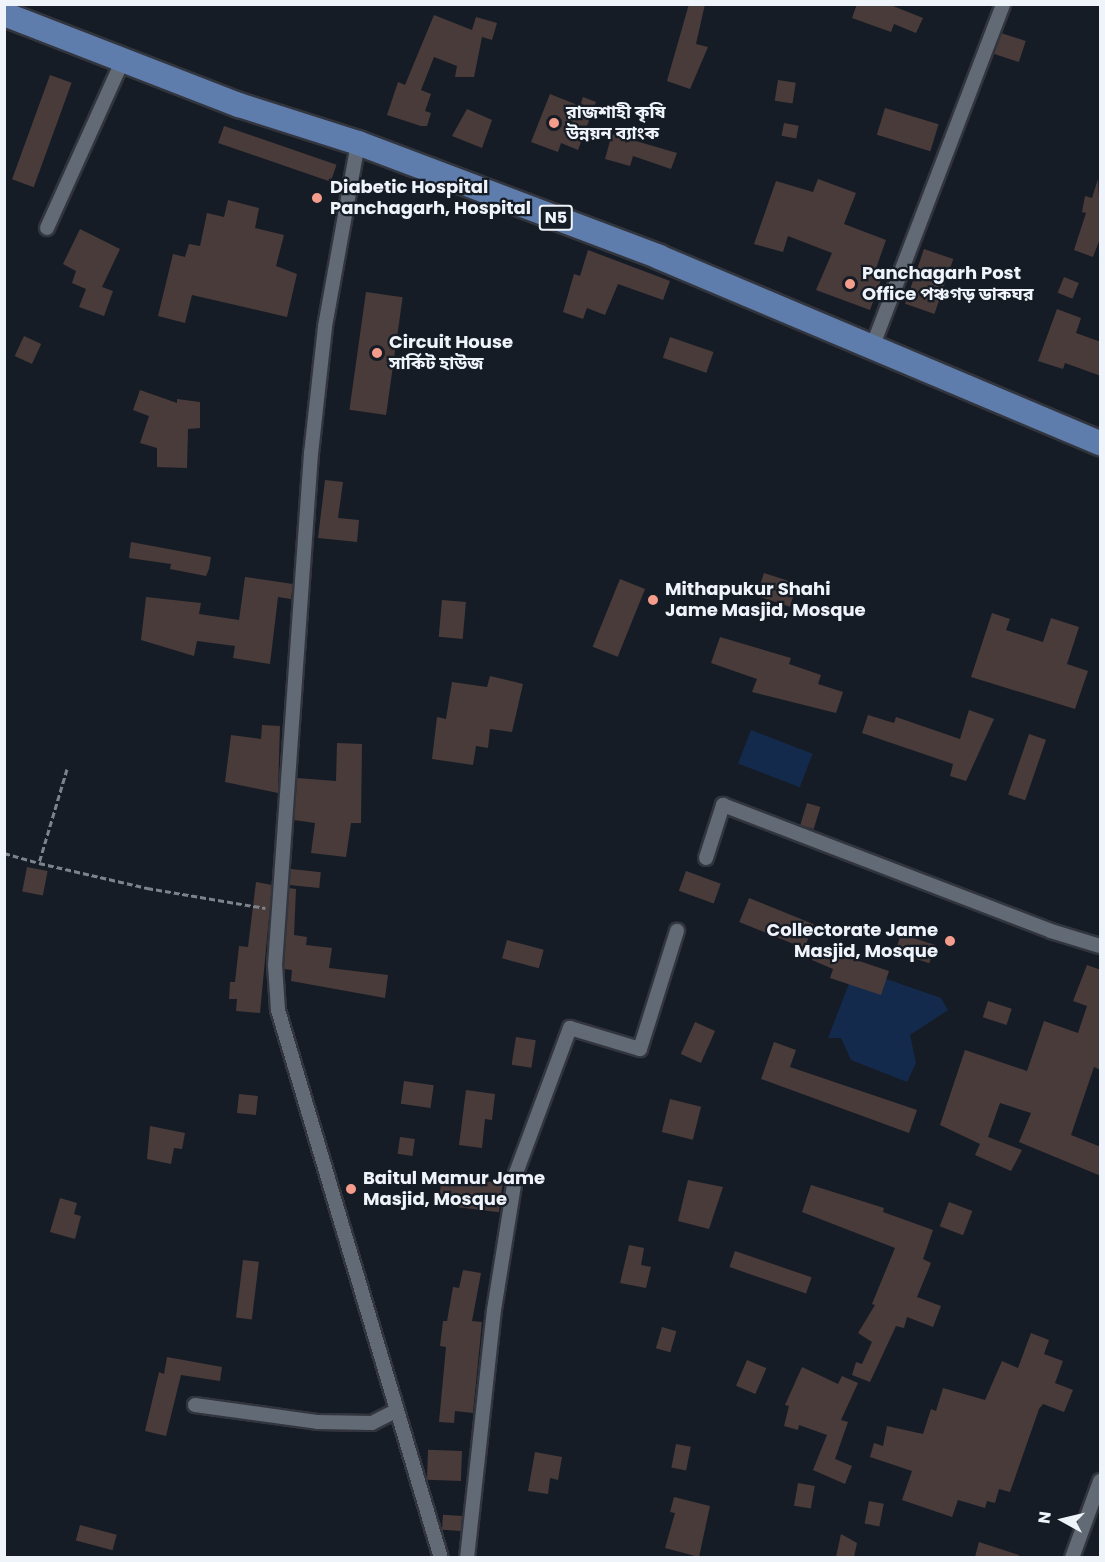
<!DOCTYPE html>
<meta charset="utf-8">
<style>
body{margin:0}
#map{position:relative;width:1105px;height:1562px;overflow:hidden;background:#161c25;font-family:Poppins,"Noto Sans Bengali",sans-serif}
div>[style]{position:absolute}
.green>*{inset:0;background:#132a4c;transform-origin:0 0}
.building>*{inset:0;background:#493b39;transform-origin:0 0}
.path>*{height:3px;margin-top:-1.5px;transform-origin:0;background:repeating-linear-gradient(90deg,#7e838b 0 6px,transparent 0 9px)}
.roads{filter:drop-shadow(2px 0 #32353d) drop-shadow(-2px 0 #32353d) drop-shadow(0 2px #32353d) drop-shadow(0 -2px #32353d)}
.minor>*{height:14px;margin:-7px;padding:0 7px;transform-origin:7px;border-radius:7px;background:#626a75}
.trunk>*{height:24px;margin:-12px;padding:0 12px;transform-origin:12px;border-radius:12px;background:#5e7dad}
.dots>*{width:16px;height:16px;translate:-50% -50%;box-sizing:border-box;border:3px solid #161c25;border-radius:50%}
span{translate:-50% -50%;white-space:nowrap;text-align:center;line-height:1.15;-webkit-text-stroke:4.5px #161c25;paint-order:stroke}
.shield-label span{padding:2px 4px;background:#161c25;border:2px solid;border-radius:4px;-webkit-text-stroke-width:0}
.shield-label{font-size:16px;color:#eff3fa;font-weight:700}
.poi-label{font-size:18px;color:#eff3fa;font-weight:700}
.left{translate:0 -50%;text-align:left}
.right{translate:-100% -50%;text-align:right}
.frame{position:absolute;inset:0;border:6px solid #eff3fa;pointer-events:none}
.north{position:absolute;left:1033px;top:1490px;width:60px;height:60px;-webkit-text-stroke:4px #161c25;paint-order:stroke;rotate:278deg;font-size:16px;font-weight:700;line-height:24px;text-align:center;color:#eff3fa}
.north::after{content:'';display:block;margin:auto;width:21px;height:27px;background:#eff3fa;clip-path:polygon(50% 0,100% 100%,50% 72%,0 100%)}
</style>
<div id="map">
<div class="green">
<div style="left:751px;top:730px;width:66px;height:36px;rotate:21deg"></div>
<div style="clip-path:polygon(855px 968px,941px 998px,948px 1010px,910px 1035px,916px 1063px,907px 1082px,851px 1060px,841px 1038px,828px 1038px)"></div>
</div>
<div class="building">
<div style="clip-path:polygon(689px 4px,705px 4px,696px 44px,708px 47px,690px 89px,667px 81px)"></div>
<div style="clip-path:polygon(857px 4px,888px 4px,923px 18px,916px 33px,894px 24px,891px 32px,852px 18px)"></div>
<div style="clip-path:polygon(434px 15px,472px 30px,476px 17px,497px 23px,492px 40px,482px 37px,474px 77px,455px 77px,457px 66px,434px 57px,421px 90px,431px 94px,425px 111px,431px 113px,427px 126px,421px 126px,387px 115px,398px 82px,405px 85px)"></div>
<div style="left:1001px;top:33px;width:26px;height:22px;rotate:18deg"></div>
<div style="left:50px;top:75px;width:23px;height:111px;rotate:20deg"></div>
<div style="left:778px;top:80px;width:18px;height:21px;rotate:9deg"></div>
<div style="clip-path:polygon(550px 94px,580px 106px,583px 97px,596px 102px,578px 150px,561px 143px,558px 152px,531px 142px)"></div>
<div style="left:885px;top:108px;width:56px;height:28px;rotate:17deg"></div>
<div style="clip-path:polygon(467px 109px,492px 120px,482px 148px,452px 136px)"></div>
<div style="left:784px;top:123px;width:15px;height:13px;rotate:11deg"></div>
<div style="left:224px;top:126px;width:119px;height:18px;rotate:19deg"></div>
<div style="clip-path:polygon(612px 134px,677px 153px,671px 169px,633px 156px,630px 166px,605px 159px)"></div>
<div style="clip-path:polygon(818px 179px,856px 193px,844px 224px,886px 240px,874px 274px,882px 277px,870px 310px,816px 290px,832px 253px,788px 236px,783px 252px,754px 244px,776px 181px,813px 192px)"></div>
<div style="clip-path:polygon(1098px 179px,1101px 236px,1093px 257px,1074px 250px,1086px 213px,1082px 212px,1085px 196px,1092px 198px)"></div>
<div style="clip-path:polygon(228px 200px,259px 208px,255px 228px,284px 235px,276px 266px,297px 274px,287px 317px,192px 295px,185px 323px,158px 316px,173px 254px,185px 257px,189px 244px,200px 246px,207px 213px,224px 217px)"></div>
<div style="clip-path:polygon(80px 229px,120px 249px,102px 287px,113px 291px,104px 316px,79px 307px,86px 289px,72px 283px,76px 271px,63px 264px)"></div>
<div style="left:924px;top:249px;width:31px;height:58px;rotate:19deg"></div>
<div style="clip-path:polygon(588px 250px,670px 281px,663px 300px,618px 284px,605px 315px,587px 308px,583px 319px,563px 312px,574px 274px,580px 276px)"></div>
<div style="left:1064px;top:277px;width:16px;height:17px;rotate:22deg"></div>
<div style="left:366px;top:292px;width:37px;height:119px;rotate:8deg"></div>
<div style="clip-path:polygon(1057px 309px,1081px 318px,1076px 333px,1101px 342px,1101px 376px,1065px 363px,1063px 369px,1038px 361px)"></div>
<div style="left:24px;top:336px;width:19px;height:22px;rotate:25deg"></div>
<div style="left:670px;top:337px;width:46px;height:22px;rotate:19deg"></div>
<div style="clip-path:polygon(140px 390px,177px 403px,177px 399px,200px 402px,200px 428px,188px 429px,187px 468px,157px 467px,157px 448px,140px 443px,149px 416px,133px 410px)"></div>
<div style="clip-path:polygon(325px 480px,343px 482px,338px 518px,359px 520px,357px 542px,318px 538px)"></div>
<div style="clip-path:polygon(131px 542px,211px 557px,209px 569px,206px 576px,170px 569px,171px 564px,129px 558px)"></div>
<div style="left:764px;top:573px;width:35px;height:24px;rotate:18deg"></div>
<div style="clip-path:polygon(245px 577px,293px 584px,291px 599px,278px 597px,270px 664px,233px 658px,235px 646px,197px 641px,194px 656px,141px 640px,146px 597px,201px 603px,199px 614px,239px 620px)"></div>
<div style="left:620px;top:579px;width:27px;height:73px;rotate:22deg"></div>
<div style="left:442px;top:600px;width:24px;height:37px;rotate:5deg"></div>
<div style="clip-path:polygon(992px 613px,1010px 619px,1006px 630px,1043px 642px,1051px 618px,1079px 627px,1067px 664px,1088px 671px,1075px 709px,971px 677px)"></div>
<div style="clip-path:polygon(720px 637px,791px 658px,789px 664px,821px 675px,818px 684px,843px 692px,836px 713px,752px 692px,757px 679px,711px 663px)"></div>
<div style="clip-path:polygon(490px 676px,523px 684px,512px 732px,490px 729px,488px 748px,476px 746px,473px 765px,432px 759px,437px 717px,446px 719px,452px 682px,487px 687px)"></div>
<div style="clip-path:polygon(969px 710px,994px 719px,966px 781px,950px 776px,953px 764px,862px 733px,868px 715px,894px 723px,896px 717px,960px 739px)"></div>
<div style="clip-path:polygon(262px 725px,280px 726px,278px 793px,225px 782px,231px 735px,261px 739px)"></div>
<div style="left:1029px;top:734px;width:18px;height:64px;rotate:19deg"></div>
<div style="clip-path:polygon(337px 743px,362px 744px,361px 823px,351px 823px,346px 857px,311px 853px,315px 823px,294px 820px,297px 778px,336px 781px)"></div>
<div style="left:807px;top:803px;width:14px;height:23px;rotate:17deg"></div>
<div style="left:27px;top:867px;width:21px;height:25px;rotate:11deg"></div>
<div style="left:291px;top:869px;width:30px;height:16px;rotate:6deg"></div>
<div style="left:686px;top:871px;width:37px;height:21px;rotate:20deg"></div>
<div style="clip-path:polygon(256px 882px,272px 885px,260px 1013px,236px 1011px,237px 999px,229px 999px,230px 982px,235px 982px,239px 946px,248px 947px)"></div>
<div style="clip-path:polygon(289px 888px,296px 889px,294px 935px,307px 937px,306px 945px,332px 948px,329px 968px,388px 975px,385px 998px,291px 981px,292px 970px,284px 969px,284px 965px)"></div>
<div style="left:749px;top:898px;width:70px;height:26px;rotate:22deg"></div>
<div style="left:901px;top:934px;width:36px;height:19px;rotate:18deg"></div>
<div style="left:507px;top:940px;width:38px;height:19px;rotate:15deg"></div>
<div style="clip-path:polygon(817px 947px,889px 971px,881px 995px,830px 978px,833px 969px,812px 960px)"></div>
<div style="clip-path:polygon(1087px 965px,1101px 970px,1101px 1070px,1094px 1067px,1071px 1135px,1101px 1147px,1101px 1176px,1019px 1142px,1031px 1113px,1000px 1103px,988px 1137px,1022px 1150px,1011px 1171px,975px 1155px,980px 1144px,940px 1125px,965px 1050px,1027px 1071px,1044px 1021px,1078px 1033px,1087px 1006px,1073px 1001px)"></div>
<div style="left:988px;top:1001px;width:25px;height:17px;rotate:18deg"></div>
<div style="left:695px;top:1022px;width:22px;height:35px;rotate:24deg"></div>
<div style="left:516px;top:1037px;width:20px;height:28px;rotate:9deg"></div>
<div style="clip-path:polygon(774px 1042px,796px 1050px,790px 1067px,917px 1110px,909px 1133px,761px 1079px)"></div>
<div style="left:404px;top:1081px;width:30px;height:23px;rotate:8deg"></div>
<div style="clip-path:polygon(466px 1090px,495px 1094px,492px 1120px,485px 1119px,482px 1148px,459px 1145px)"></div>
<div style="left:239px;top:1094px;width:19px;height:19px;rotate:6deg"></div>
<div style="left:670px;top:1099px;width:32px;height:34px;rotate:14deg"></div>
<div style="clip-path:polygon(150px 1126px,185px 1133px,182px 1149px,174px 1148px,171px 1164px,147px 1159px)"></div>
<div style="left:400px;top:1137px;width:15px;height:17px;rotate:8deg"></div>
<div style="left:442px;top:1176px;width:61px;height:29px;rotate:7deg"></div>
<div style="clip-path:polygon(688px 1180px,723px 1187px,709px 1229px,678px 1221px)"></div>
<div style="clip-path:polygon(811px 1185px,884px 1208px,883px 1212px,933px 1230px,923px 1259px,931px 1263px,917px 1297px,941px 1306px,933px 1327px,907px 1317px,904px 1328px,896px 1326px,870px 1382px,852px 1375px,856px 1362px,862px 1364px,872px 1342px,858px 1333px,875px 1305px,872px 1304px,895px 1248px,802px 1212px)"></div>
<div style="clip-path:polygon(60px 1198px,77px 1203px,74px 1214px,81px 1216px,75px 1239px,50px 1232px)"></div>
<div style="left:949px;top:1202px;width:25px;height:26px;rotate:21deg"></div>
<div style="clip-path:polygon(629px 1245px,644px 1248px,641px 1265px,651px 1267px,646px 1288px,620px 1283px)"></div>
<div style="left:735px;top:1251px;width:81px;height:17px;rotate:19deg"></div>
<div style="left:243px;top:1260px;width:16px;height:58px;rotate:7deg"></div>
<div style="clip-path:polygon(463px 1270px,481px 1273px,472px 1321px,482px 1322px,473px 1413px,455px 1411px,454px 1423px,439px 1422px,446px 1347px,440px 1346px,443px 1321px,447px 1321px,453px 1287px,459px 1288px)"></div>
<div style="left:662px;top:1327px;width:15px;height:22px;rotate:16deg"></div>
<div style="clip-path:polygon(1031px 1333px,1049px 1340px,1044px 1354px,1063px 1361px,1055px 1383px,1073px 1390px,1064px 1412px,1043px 1404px,1039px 1409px,1010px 1492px,999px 1489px,995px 1503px,987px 1501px,985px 1508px,958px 1500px,952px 1517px,902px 1500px,912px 1471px,870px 1457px,874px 1443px,883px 1446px,887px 1426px,923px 1434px,931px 1409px,936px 1411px,943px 1388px,985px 1400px,1002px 1361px,1018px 1368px)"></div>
<div style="clip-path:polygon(167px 1357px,222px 1367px,220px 1381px,181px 1375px,166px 1436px,145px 1431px,159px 1372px,164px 1374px)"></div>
<div style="left:747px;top:1360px;width:21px;height:28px;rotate:23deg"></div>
<div style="clip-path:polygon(802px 1367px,838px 1384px,842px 1376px,858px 1383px,841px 1420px,848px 1422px,835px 1459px,852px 1466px,845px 1484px,813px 1470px,827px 1435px,799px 1425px,798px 1430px,784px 1426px,789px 1406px,785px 1405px)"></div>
<div style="left:676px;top:1444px;width:15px;height:24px;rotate:11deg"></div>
<div style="left:462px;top:1451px;width:30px;height:34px;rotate:92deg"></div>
<div style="clip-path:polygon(535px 1452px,562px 1457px,558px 1480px,550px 1478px,548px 1494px,528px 1491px)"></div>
<div style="left:798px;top:1483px;width:17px;height:23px;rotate:10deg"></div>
<div style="clip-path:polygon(674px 1497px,710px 1506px,699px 1557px,665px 1548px,675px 1513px,670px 1512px)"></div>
<div style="left:869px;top:1501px;width:15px;height:23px;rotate:11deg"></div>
<div style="left:462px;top:1516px;width:15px;height:19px;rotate:94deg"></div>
<div style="left:80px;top:1525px;width:38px;height:16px;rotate:15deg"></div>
<div style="clip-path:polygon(841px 1534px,857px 1543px,854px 1557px,836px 1557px)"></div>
<div style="clip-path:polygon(979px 1542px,1019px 1555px,1018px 1557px,975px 1557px)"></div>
</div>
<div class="path">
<div style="left:67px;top:769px;width:98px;rotate:106.6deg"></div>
<div style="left:39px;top:863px;width:111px;rotate:13deg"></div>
<div style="left:147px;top:888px;width:120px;rotate:9.6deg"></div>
<div style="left:4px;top:853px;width:36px;rotate:16deg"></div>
</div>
<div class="roads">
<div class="minor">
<div style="left:358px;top:143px;width:187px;rotate:100.2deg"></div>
<div style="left:325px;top:327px;width:127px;rotate:96.3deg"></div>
<div style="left:311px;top:453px;width:513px;rotate:94.02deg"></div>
<div style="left:275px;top:965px;width:45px;rotate:86.2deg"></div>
<div style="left:278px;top:1010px;width:572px;rotate:73.44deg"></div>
<div style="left:47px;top:228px;width:184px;rotate:-65.7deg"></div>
<div style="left:873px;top:345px;width:365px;rotate:-69.1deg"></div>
<div style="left:706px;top:858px;width:56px;rotate:-72.2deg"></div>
<div style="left:723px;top:805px;width:351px;rotate:21deg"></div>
<div style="left:1051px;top:931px;width:51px;rotate:17deg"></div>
<div style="left:195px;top:1405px;width:123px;rotate:7.9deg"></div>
<div style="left:317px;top:1422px;width:55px;rotate:1deg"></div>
<div style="left:372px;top:1423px;width:28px;rotate:-27deg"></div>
<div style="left:467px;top:1558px;width:249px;rotate:-83.8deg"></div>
<div style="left:494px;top:1310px;width:139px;rotate:-80.9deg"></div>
<div style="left:516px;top:1173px;width:155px;rotate:-69.6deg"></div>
<div style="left:570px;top:1028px;width:73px;rotate:16.7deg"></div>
<div style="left:640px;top:1049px;width:124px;rotate:-72.6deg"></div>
<div style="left:1072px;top:1558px;width:82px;rotate:-70deg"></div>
</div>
<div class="trunk">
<div style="left:4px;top:14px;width:252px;rotate:21.2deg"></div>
<div style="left:239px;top:105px;width:125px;rotate:17.7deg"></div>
<div style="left:358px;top:143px;width:322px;rotate:20.7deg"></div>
<div style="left:659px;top:257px;width:479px;rotate:22.9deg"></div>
</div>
</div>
<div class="dots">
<div style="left:554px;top:123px;background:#f59d8d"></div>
<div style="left:317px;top:198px;background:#f59d8d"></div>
<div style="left:850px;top:284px;background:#f59d8d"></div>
<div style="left:377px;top:353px;background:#f59d8d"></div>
<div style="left:653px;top:600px;background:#f59d8d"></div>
<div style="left:950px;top:941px;background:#f59d8d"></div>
<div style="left:351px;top:1189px;background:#f59d8d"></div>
</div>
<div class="shield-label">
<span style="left:556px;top:218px">N5</span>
</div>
<div class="poi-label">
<span class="left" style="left:566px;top:123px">রাজশাহী কৃষি<br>উন্নয়ন ব্যাংক</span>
<span class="left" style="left:330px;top:198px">Diabetic Hospital<br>Panchagarh, Hospital</span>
<span class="left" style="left:862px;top:284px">Panchagarh Post<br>Office পঞ্চগড় ডাকঘর</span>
<span class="left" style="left:389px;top:353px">Circuit House<br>সার্কিট হাউজ</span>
<span class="left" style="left:665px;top:600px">Mithapukur Shahi<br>Jame Masjid, Mosque</span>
<span class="right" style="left:938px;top:941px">Collectorate Jame<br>Masjid, Mosque</span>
<span class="left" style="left:363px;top:1189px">Baitul Mamur Jame<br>Masjid, Mosque</span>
</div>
<div class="frame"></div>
<div class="north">N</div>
</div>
